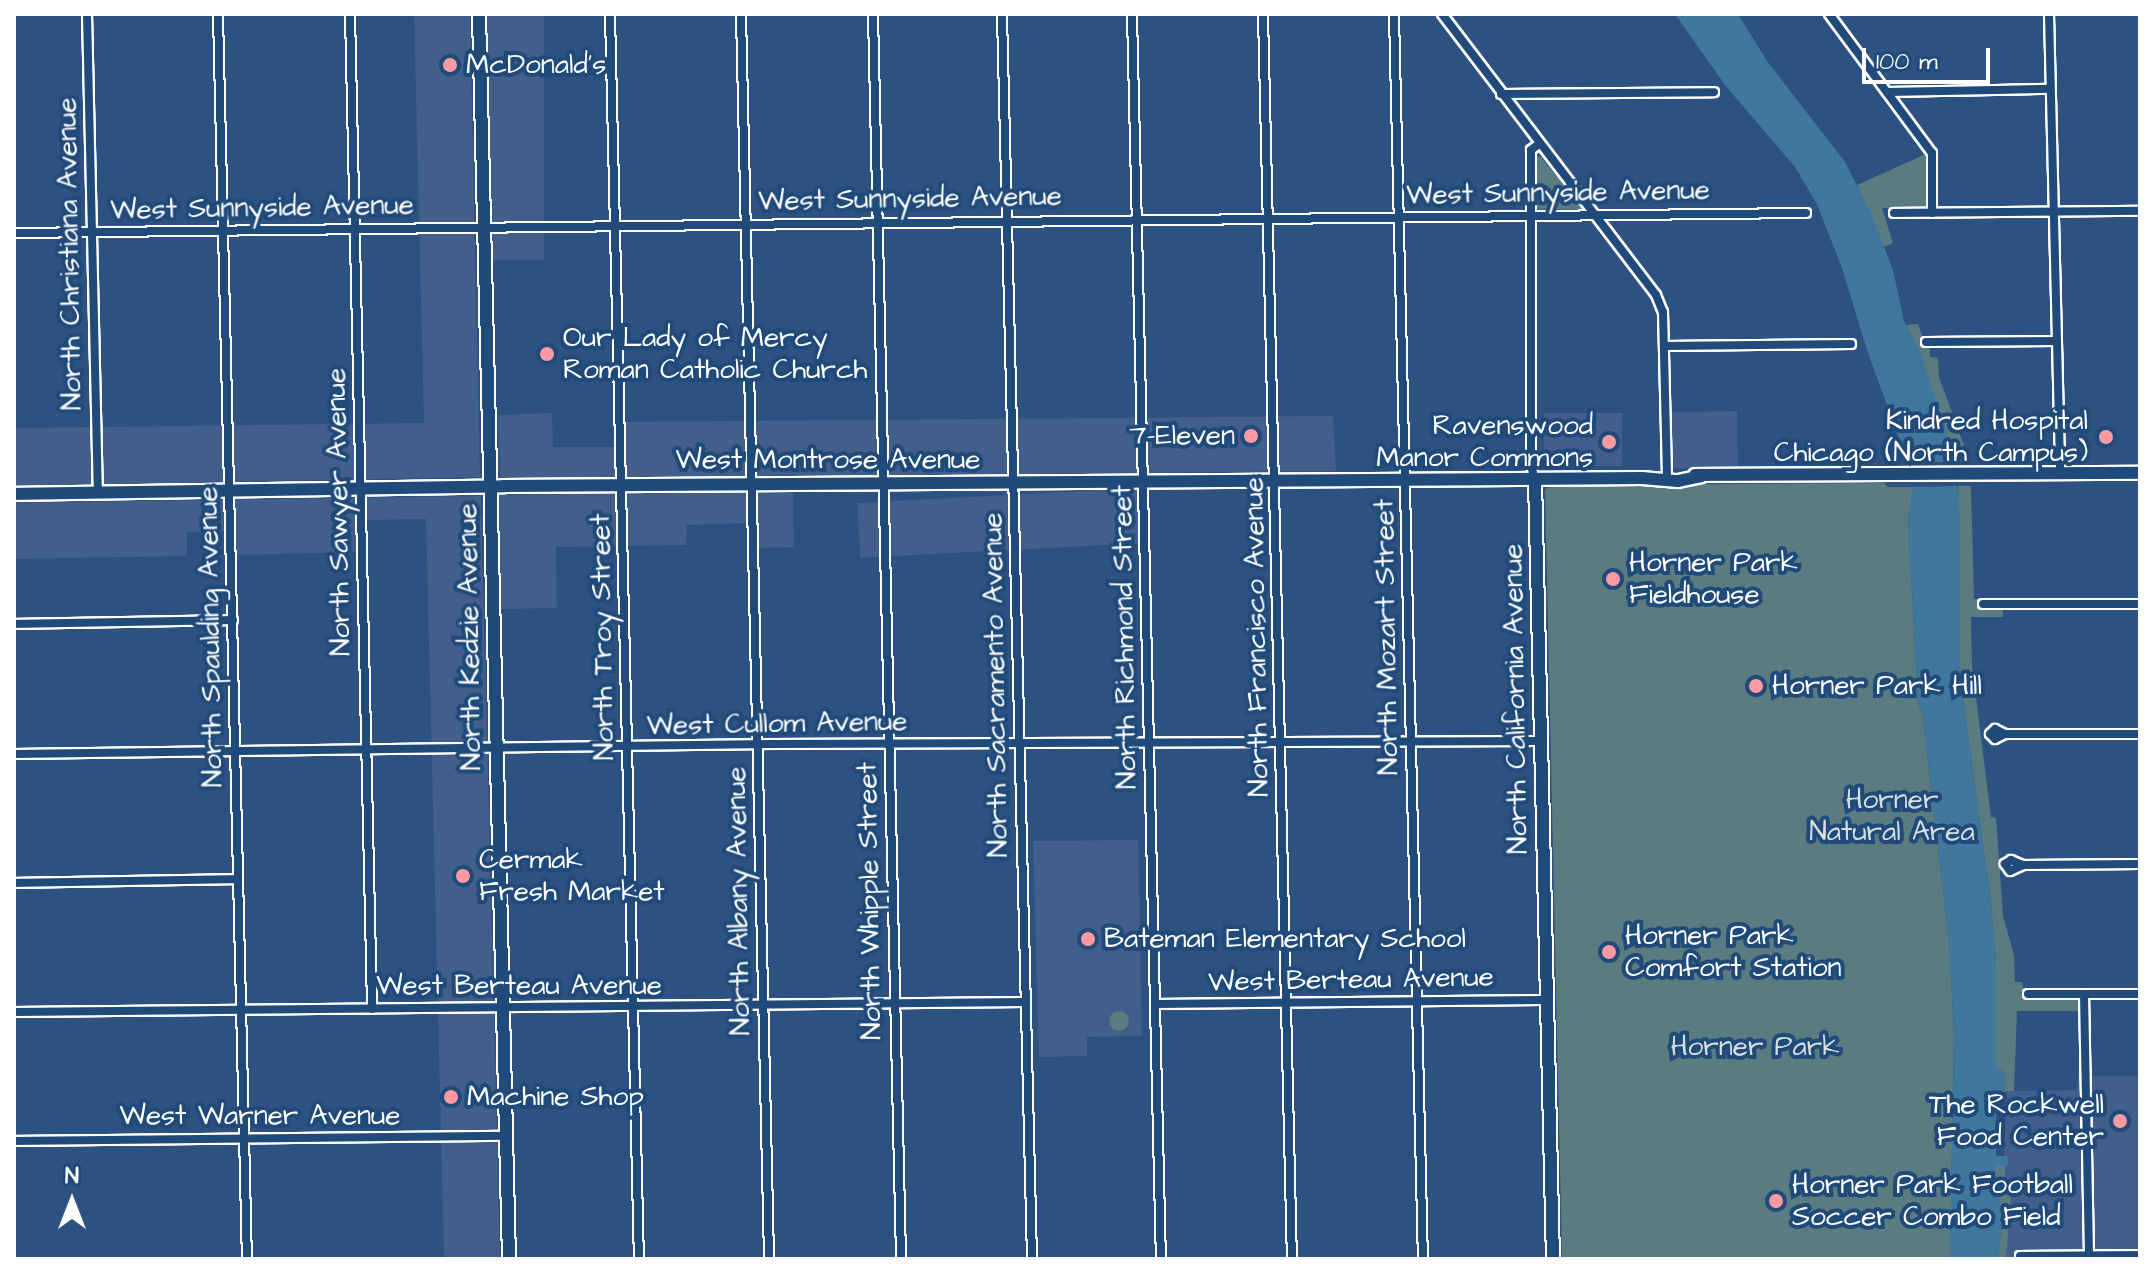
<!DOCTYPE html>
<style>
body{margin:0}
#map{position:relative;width:2154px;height:1273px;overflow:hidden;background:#2d5281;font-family:"Architects Daughter",sans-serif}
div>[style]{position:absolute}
.built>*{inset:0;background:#425e8b;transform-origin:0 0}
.green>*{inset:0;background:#5a7b80}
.round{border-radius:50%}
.water>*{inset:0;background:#40779d}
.pier>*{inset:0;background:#2d5281}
.roads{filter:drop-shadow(2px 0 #fff) drop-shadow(-2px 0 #fff) drop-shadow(0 2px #fff) drop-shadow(0 -2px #fff)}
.street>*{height:8px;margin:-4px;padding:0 4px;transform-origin:4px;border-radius:4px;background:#1f4a7a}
.secondary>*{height:12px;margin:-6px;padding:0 6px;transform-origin:6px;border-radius:6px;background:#1f4a7a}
.dots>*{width:22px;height:22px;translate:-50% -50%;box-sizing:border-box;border:4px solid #1f4a7a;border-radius:50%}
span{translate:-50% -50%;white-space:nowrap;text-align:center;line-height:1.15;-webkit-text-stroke:8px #1f4a7a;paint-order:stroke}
.poi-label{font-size:28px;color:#fff}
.left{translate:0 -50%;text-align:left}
.right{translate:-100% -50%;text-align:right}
.street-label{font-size:28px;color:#fff}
.park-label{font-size:28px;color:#d6dedf}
.frame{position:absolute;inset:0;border:16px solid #fff;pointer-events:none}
.north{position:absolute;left:32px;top:1161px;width:80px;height:80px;-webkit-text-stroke:6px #1f4a7a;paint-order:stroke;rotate:0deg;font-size:22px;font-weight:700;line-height:32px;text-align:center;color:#fff}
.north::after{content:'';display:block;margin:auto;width:28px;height:36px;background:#fff;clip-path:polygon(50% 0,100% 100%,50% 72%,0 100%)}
.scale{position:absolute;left:1862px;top:48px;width:128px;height:36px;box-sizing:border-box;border:4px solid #fff;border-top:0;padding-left:10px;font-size:24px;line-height:28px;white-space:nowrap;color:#fff;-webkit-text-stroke:6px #1f4a7a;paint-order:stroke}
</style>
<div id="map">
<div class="built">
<div style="clip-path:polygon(414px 14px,470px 14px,480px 477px,14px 486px,14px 428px,424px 423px)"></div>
<div style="left:487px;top:14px;width:57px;height:246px"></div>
<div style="left:1737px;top:411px;width:56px;height:67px;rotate:89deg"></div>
<div style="clip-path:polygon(552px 413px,553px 447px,621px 447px,621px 422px,1333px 416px,1336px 471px,500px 478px,498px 415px)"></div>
<div style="left:1622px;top:413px;width:53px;height:78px;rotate:90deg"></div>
<div style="left:1142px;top:488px;width:55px;height:285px;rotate:87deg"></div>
<div style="clip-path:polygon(793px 492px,794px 547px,751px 548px,750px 523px,687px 525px,686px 545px,556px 547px,557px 608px,501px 609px,499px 495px)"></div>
<div style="clip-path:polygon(481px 496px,500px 1259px,444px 1259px,426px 519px,360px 520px,361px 552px,230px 555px,229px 531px,187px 532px,187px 556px,14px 559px,14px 503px)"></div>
<div style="clip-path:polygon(1138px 840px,1142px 1036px,1087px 1037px,1087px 1056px,1039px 1057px,1033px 841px)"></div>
<div style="clip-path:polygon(2078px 1076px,2140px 1076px,2140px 1259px,1998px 1259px,2001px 1230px,1996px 1165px,2007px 1165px,2004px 1156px,2005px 1091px,2077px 1090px)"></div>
</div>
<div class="green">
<div style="clip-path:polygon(1926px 154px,1927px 208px,1882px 208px,1893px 243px,1884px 247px,1857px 185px)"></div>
<div style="clip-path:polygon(1537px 156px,1541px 157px,1584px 210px,1536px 209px)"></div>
<div style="clip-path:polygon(1918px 324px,1923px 338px,1929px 338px,1930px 357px,1938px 358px,1939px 377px,1970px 462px,1955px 462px,1920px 352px,1906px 325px)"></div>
<div style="clip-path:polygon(1884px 483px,1888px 487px,1914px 487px,1908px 517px,1918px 704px,1922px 710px,1949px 941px,1954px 1034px,1950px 1259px,1562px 1259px,1545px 489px,1556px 485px)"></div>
<div style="clip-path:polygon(1958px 486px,1971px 486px,1974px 599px,1983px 599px,1984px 609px,2003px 609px,2003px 617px,1971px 617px,1972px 665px,1991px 817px,1996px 818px,2003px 916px,2014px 955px,2015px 982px,2022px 982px,2025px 997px,2078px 997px,2081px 1006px,2081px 1011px,2017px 1011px,2014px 1091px,2005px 1091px,2005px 1073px,1996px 1066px,1996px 963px,1991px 903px,1960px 678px)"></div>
<div class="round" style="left:1109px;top:1011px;width:20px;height:20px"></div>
<div style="clip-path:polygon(1996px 1165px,2005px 1165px,2005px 1183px,2012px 1184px,2006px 1259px,1998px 1259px,2003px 1212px,1996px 1187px)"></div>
</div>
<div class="water">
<div style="clip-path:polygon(1675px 14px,1738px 14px,1767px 61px,1845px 162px,1870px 211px,1893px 270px,1904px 321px,1920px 352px,1954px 453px,1960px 517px,1960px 678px,1991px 903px,1996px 963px,1996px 1066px,2005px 1073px,2004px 1155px,2008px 1156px,2008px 1165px,1996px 1166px,1996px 1187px,2003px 1212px,1998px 1259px,1950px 1259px,1954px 1034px,1949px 941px,1922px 710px,1918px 704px,1908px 517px,1914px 487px,1910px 469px,1867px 350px,1842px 268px,1817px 204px,1795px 167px,1725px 85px)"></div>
</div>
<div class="pier">
<div style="clip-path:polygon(1901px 462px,1959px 462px,1962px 486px,1909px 487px)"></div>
<div style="clip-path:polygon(2005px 1100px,2004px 1156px,1996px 1156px,1996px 1103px)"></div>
</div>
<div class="roads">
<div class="street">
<div style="left:87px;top:14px;width:479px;rotate:88.7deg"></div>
<div style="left:218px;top:14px;width:1245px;rotate:88.67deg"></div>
<div style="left:350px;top:14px;width:995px;rotate:88.73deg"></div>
<div style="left:610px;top:14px;width:1245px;rotate:88.67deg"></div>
<div style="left:741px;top:14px;width:1245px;rotate:88.71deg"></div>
<div style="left:873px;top:14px;width:1245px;rotate:88.71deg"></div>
<div style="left:1002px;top:14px;width:1245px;rotate:88.62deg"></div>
<div style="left:1132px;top:14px;width:1245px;rotate:88.67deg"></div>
<div style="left:1263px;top:14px;width:1245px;rotate:88.67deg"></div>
<div style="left:1394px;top:14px;width:1245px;rotate:88.67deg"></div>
<div style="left:1442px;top:14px;width:353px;rotate:52.7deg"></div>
<div style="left:1656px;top:295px;width:18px;rotate:68deg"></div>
<div style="left:1663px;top:312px;width:161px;rotate:88.6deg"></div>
<div style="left:1829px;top:14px;width:173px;rotate:53.5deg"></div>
<div style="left:1932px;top:153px;width:60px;rotate:90deg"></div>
<div style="left:2049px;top:14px;width:459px;rotate:88.6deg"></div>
<div style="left:1887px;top:92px;width:163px;rotate:-1.1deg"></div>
<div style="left:1501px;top:94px;width:213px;rotate:-0.5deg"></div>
<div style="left:1894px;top:213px;width:246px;rotate:-0.5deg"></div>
<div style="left:14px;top:233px;width:1792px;rotate:-0.64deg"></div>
<div style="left:1926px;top:342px;width:130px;rotate:-0.4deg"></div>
<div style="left:1664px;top:346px;width:187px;rotate:-0.6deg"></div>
<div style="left:1535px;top:479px;width:14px;rotate:-107deg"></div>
<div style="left:1531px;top:466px;width:316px;rotate:-90deg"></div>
<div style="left:1531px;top:150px;width:10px;rotate:-37deg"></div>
<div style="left:1983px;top:604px;width:157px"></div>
<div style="left:14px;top:624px;width:219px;rotate:-1deg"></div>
<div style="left:2005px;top:734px;width:11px;rotate:-153deg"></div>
<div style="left:1995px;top:729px;width:7px;rotate:135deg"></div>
<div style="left:1990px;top:734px;width:7px;rotate:45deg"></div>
<div style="left:1995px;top:739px;width:11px;rotate:-27deg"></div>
<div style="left:2005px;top:734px;width:135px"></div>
<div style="left:14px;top:754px;width:757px;rotate:-0.76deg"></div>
<div style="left:771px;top:744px;width:770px;rotate:-0.22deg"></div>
<div style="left:2023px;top:865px;width:14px;rotate:155deg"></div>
<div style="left:2010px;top:871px;width:9px;rotate:-126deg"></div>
<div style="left:2005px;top:864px;width:7px;rotate:-34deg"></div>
<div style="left:2011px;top:860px;width:13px;rotate:23deg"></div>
<div style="left:2023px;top:865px;width:117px;rotate:-0.5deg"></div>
<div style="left:14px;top:883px;width:224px;rotate:-1deg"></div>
<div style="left:2028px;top:994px;width:112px"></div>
<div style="left:2084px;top:994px;width:265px;rotate:88.9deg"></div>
<div style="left:1155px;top:1004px;width:392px;rotate:-0.6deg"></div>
<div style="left:14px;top:1012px;width:1011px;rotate:-0.57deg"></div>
<div style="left:14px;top:1141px;width:491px;rotate:-0.6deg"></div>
<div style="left:2020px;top:1256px;width:120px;rotate:-0.5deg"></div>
</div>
<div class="secondary">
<div style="left:479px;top:14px;width:1245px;rotate:88.62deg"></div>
<div style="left:1695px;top:475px;width:445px;rotate:-0.3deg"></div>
<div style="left:1535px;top:479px;width:780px;rotate:88.68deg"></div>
<div style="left:14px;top:494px;width:489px;rotate:-0.9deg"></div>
<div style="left:503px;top:486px;width:1139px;rotate:-0.4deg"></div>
<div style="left:1642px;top:478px;width:36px;rotate:5deg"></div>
<div style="left:1678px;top:481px;width:24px;rotate:-12deg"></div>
</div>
</div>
<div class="dots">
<div style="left:450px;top:65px;background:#ff9aa2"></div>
<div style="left:547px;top:354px;background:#ff9aa2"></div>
<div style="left:1251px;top:436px;background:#ff9aa2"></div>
<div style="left:2106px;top:437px;background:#ff9aa2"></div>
<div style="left:1609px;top:442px;background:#ff9aa2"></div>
<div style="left:1613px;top:579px;background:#ff9aa2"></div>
<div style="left:1756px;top:686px;background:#ff9aa2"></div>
<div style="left:463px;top:876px;background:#ff9aa2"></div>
<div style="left:1088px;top:939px;background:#ff9aa2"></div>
<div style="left:1609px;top:952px;background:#ff9aa2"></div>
<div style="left:451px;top:1097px;background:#ff9aa2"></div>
<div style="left:2120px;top:1121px;background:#ff9aa2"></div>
<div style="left:1776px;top:1201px;background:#ff9aa2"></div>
</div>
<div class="poi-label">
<span class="left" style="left:466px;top:65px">McDonald's</span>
<span class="left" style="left:563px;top:354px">Our Lady of Mercy<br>Roman Catholic Church</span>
<span class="right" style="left:2088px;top:437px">Kindred Hospital<br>Chicago (North Campus)</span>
<span class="right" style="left:1593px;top:442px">Ravenswood<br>Manor Commons</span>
<span class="right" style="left:1235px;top:436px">7-Eleven</span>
<span class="left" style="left:1629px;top:579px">Horner Park<br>Fieldhouse</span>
<span class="left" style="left:1772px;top:686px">Horner Park Hill</span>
<span class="left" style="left:479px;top:876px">Cermak<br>Fresh Market</span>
<span class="left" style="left:1625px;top:952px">Horner Park<br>Comfort Station</span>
<span class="left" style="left:1104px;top:939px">Bateman Elementary School</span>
<span class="left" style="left:467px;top:1097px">Machine Shop</span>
<span class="right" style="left:2104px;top:1121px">The Rockwell<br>Food Center</span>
<span class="left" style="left:1792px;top:1201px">Horner Park Football<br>Soccer Combo Field</span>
</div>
<div class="street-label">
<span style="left:1558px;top:193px;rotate:-1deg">West Sunnyside Avenue</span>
<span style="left:910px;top:199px;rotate:-1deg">West Sunnyside Avenue</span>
<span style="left:262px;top:208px;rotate:-1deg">West Sunnyside Avenue</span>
<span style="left:70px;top:254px;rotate:-91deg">North Christiana Avenue</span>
<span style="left:828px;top:460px">West Montrose Avenue</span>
<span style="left:339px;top:512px;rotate:-91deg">North Sawyer Avenue</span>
<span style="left:211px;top:637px;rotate:-91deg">North Spaulding Avenue</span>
<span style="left:470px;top:637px;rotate:-91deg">North Kedzie Avenue</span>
<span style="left:603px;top:637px;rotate:-91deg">North Troy Street</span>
<span style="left:1125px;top:637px;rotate:-91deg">North Richmond Street</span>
<span style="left:1257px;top:637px;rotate:-91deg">North Francisco Avenue</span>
<span style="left:1387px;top:637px;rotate:-91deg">North Mozart Street</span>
<span style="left:996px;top:685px;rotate:-91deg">North Sacramento Avenue</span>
<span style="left:1516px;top:699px;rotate:-91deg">North California Avenue</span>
<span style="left:777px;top:724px;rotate:-1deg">West Cullom Avenue</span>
<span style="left:739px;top:901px;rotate:-91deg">North Albany Avenue</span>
<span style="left:870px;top:901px;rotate:-91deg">North Whipple Street</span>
<span style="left:1351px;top:980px;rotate:-1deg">West Berteau Avenue</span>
<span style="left:519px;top:986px">West Berteau Avenue</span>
<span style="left:260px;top:1116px">West Warner Avenue</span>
</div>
<div class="park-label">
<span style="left:1892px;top:816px">Horner<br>Natural Area</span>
<span style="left:1755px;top:1047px">Horner Park</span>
</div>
<div class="frame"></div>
<div class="north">N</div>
<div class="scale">100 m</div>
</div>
